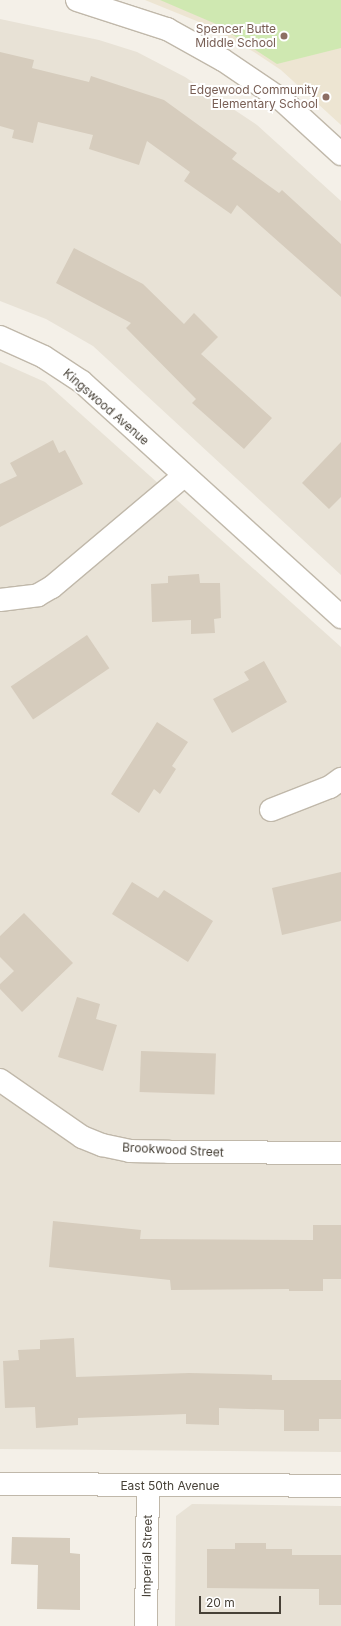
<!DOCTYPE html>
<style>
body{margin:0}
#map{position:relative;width:341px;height:1626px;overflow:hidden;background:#f4f0e8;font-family:Inter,sans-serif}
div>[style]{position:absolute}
.residential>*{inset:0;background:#e8e2d6}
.education>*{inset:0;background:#ede5d2}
.green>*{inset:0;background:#cfe8b1}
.building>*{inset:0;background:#d6ccbd;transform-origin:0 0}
.roads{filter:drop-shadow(1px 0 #c0b8aa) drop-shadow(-1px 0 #c0b8aa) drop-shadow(0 1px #c0b8aa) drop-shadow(0 -1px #c0b8aa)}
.minor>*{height:22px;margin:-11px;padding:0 11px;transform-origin:11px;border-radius:11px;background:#fff}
.dots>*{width:11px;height:11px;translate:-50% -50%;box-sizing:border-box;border:2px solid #fff;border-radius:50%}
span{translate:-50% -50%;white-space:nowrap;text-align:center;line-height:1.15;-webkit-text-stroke:4px #fff;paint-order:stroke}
.education-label{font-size:12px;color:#785e54}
.right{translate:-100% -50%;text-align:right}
.street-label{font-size:12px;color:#474137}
.scale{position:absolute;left:199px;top:1596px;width:82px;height:18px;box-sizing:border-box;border:2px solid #474137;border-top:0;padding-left:5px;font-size:12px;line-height:14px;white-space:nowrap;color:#474137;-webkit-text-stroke:3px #fff;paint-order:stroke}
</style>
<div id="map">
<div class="residential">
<div style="clip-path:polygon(0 19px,99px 40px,137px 52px,185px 77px,257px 125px,341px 201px,341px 575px,93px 346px,46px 319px,0 301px)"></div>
<div style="clip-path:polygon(0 362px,45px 382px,341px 647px,341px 1452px,0 1449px)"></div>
<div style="clip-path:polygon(192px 1504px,341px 1506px,341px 1626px,175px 1626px,176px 1516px)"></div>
</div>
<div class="education">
<div style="clip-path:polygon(145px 0,341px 0,341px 125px,281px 70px,254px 52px,204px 24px)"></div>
</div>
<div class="green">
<div style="clip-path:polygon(160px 0,341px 0,341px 48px,277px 64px,216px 24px)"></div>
</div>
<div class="building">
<div style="clip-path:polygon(0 52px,34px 60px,32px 68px,89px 82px,91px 76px,164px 100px,237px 153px,232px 159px,279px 193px,282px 190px,341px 244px,341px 297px,237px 205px,231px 214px,184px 181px,190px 172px,147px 141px,139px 165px,89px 149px,93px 135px,38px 122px,33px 143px,12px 138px,14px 130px,0 126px)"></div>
<div style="clip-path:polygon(74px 248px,143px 284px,184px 324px,194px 313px,218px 337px,201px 354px,272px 418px,244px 449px,192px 403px,196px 399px,126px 328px,131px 323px,56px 283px)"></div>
<div style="clip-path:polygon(53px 440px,59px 453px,65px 450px,83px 484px,0 527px,0 484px,17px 476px,10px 463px)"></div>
<div style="clip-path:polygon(341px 442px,341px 497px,329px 509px,302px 483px)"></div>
<div style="clip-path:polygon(199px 574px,200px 583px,220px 583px,221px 618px,214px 619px,215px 633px,191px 634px,191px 620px,152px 622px,151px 584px,168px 583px,168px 576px)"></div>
<div style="left:87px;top:635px;width:40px;height:92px;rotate:56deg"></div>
<div style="clip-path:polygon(264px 661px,287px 702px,232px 733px,213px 699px,249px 680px,244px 672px)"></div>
<div style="clip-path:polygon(157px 722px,188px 742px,172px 766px,176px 769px,160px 794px,154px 789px,139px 813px,111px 794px)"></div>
<div style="clip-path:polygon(341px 872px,341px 921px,282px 935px,272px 888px)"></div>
<div style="clip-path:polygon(132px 882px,158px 898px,164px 890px,213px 921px,188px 962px,112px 914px)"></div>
<div style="clip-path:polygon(24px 913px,73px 963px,22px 1012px,0 989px,0 984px,14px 971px,0 957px,0 936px)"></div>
<div style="clip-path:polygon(77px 997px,100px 1004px,96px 1019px,117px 1025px,103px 1071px,58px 1057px)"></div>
<div style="left:141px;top:1051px;width:75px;height:41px;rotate:2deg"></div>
<div style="clip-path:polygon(53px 1221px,141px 1230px,140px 1239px,313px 1240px,313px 1225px,341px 1225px,341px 1279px,323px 1279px,323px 1291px,289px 1291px,289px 1289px,171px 1290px,170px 1280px,49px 1267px)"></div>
<div style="clip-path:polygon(74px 1338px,76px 1377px,189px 1373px,272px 1375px,272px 1380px,341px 1380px,341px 1419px,319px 1419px,319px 1431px,284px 1431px,284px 1410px,219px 1408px,219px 1425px,186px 1424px,186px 1414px,78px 1418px,78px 1425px,36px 1428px,35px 1407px,5px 1408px,3px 1361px,19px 1360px,18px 1350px,40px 1349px,40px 1340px)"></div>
<div style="clip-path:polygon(12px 1537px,70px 1538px,70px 1553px,80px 1554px,80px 1610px,37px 1609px,38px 1565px,11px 1564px)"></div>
<div style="clip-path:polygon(235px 1543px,266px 1543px,266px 1549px,292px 1549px,292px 1555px,341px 1555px,341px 1605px,319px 1605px,319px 1589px,207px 1588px,207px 1549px,235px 1549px)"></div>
</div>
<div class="roads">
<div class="minor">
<div style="left:77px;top:0;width:95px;rotate:17.9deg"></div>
<div style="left:167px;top:29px;width:64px;rotate:29deg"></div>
<div style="left:223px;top:60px;width:71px;rotate:34.1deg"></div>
<div style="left:282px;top:100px;width:80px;rotate:42.5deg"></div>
<div style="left:0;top:337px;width:48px;rotate:24.4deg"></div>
<div style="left:44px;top:357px;width:45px;rotate:33.3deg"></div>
<div style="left:82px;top:382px;width:350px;rotate:42.2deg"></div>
<div style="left:0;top:600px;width:38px;rotate:-7deg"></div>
<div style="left:38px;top:595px;width:16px;rotate:-30deg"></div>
<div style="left:52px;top:587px;width:172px;rotate:-40.1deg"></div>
<div style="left:271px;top:810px;width:63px;rotate:-21.3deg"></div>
<div style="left:330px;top:787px;width:14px;rotate:-36deg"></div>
<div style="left:0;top:1080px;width:100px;rotate:34.8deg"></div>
<div style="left:82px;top:1137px;width:22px;rotate:22deg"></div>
<div style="left:102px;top:1145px;width:29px;rotate:12deg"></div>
<div style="left:130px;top:1151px;width:39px;rotate:1deg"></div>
<div style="left:169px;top:1152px;width:172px;rotate:0.3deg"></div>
<div style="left:0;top:1484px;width:341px;rotate:0.3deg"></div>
<div style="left:146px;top:1626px;width:140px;rotate:-89.2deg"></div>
</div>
</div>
<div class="dots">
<div style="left:284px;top:36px;background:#8d6e63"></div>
<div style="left:326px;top:97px;background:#8d6e63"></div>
</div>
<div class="education-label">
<span class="right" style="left:276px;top:36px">Spencer Butte<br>Middle School</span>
<span class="right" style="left:318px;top:97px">Edgewood Community<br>Elementary School</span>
</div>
<div class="street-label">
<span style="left:106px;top:407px;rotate:41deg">Kingswood Avenue</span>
<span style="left:173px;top:1150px;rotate:3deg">Brookwood Street</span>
<span style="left:170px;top:1486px">East 50th Avenue</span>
<span style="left:147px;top:1556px;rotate:-89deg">Imperial Street</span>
</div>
<div class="scale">20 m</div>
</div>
